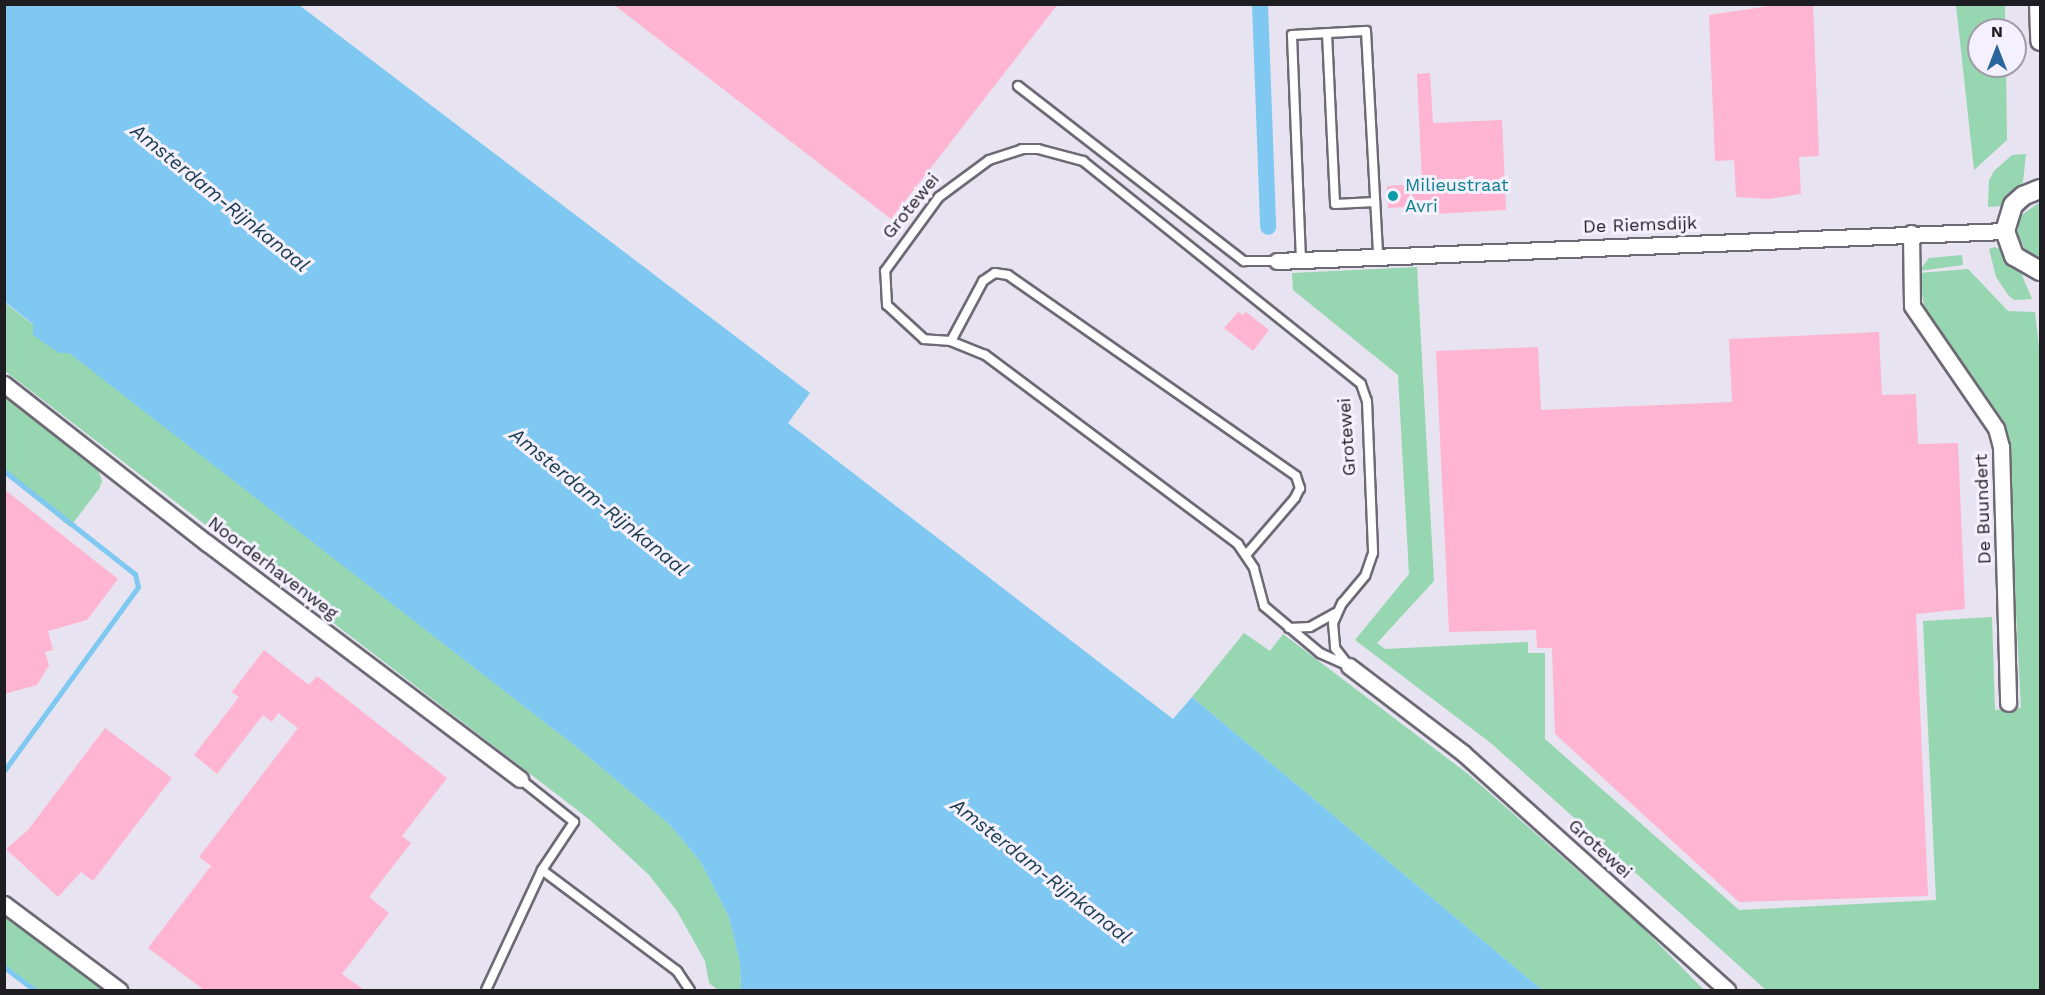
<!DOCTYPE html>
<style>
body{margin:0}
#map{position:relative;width:2045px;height:995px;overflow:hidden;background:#e7e3f0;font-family:"Work Sans",sans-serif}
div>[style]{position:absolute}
.green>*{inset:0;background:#96d6b0}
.water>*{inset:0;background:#7ec8f1}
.stream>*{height:5px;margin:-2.5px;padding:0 2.5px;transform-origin:2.5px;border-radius:2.5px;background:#7ec8f1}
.canal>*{height:16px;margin:-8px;padding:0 8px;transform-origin:8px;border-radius:8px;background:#7ec8f1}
.building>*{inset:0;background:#ffb4d1}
.roads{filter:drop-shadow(2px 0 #6d6975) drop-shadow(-2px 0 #6d6975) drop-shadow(0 2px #6d6975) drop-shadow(0 -2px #6d6975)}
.service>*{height:8px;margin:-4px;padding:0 4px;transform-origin:4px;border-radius:4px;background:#fff}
.minor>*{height:15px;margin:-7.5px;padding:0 7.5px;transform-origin:7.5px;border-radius:7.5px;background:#fff}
.tertiary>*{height:18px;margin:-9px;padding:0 9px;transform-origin:9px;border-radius:9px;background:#fff}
.dots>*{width:16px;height:16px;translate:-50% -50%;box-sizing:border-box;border:3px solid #f4f0fe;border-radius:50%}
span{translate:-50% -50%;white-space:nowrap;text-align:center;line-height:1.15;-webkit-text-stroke:6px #f4f0fe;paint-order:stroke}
.culture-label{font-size:18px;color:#0d838f}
.left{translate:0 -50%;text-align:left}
.street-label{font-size:18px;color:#1e1d22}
.water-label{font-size:20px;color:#1b3d4e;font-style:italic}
.frame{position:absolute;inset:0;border:6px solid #1e1d22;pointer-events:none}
.north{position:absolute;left:1967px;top:18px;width:60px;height:60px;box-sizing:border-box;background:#f4f0fe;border:2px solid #9e9ca6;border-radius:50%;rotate:0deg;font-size:16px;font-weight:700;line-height:24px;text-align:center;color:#1e1d22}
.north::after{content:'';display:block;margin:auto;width:21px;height:27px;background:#2b659d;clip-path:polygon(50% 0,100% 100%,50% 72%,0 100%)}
</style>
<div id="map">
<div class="green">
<div style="clip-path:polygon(1956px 5px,2005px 5px,2005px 30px,1979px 30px,1979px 66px,2006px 66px,2007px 140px,1974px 170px)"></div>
<div style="clip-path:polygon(2026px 154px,2023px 182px,2001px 206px,1988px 207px,1989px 180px,1994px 171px,2012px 155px)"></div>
<div style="clip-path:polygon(2040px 202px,2040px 258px,2026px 251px,2017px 234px,2020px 216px)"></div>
<div style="clip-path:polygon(1994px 247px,2003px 250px,2019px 268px,2032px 299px,2014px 300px,2009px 296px,1996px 277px,1989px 249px)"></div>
<div style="clip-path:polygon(1962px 255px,1963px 265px,1919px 271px,1929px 258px)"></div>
<div style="clip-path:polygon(1417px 267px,1434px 581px,1377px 643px,1385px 649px,1528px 642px,1528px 653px,1545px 653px,1545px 739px,1739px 910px,1936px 900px,1923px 621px,1992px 617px,1995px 710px,2021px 708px,2007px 435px,2003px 420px,1924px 307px,1919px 273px,1968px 269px,2008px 311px,2035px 312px,2040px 356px,2040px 990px,1766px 990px,1492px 744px,1355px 640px,1409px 574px,1398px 375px,1293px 290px,1292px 273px)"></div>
<div style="clip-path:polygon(4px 302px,579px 749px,669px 824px,700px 861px,729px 917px,740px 963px,741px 990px,718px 990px,709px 983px,705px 961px,677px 911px,649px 875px,589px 819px,5px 371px)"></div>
<div style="clip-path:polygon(5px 397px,98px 469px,102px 481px,99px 489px,70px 527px,5px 474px)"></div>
<div style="clip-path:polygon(1244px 633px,1270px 651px,1283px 634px,1468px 774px,1641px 926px,1704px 990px,1542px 990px,1192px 697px)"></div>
<div style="clip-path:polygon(4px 916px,5px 916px,104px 990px,33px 990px,5px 968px)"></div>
</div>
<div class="water">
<div style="clip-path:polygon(4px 5px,299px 5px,810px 393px,788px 423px,1173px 719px,1192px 697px,1542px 990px,741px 990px,740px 963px,729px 917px,700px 861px,669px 824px,579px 749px,114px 388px,69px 353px,59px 353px,33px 335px,33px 324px,5px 302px)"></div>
</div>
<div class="stream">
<div style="left:4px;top:471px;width:167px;rotate:38.2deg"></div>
<div style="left:135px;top:574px;width:13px;rotate:77deg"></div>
<div style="left:138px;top:587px;width:228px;rotate:126.1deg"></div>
<div style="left:4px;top:967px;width:39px;rotate:37deg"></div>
</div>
<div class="canal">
<div style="left:1260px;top:4px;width:223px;rotate:87.9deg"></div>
</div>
<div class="building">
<div style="clip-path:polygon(613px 4px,1058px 4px,891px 219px)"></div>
<div style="clip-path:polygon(1783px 4px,1813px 4px,1819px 156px,1799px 157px,1801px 194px,1768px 199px,1736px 197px,1734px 160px,1715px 161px,1709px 15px)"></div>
<div style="clip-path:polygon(1430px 73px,1433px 123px,1502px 120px,1506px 210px,1436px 214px,1423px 213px,1423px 206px,1388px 208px,1387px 186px,1422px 184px,1417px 74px)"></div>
<div style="clip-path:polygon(1238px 312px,1243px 315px,1246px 312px,1269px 330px,1253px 351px,1224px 328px)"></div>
<div style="clip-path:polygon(1879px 332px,1882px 395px,1916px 394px,1918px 444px,1958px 443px,1965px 609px,1916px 614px,1928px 896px,1739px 902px,1555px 734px,1552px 648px,1537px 648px,1536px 630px,1449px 632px,1436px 351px,1538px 347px,1541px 410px,1732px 402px,1729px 339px)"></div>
<div style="clip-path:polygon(4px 489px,118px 579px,87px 620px,48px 631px,53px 650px,45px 652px,49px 665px,37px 685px,4px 694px)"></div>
<div style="clip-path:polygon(264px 650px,309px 685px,317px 676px,447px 778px,402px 836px,411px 843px,369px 897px,389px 913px,342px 974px,364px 990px,204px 990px,148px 948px,211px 866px,199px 857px,298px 728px,278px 713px,272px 722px,263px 715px,217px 774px,194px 755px,239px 697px,232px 692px)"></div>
<div style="clip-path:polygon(105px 728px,172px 778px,93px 881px,81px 872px,58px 897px,6px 849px,28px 830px)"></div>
</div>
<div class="roads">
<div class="service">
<div style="left:1327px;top:33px;width:171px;rotate:87.3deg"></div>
<div style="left:1335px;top:204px;width:40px;rotate:-2.9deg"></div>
<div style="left:1018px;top:86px;width:286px;rotate:37.8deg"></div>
<div style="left:1244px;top:261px;width:33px"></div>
<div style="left:1022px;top:149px;width:16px"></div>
<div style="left:1038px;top:149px;width:47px;rotate:14.9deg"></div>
<div style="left:1083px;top:161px;width:356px;rotate:38.7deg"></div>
<div style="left:1361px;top:384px;width:18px;rotate:71deg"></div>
<div style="left:1367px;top:401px;width:152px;rotate:87.7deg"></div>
<div style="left:1373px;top:553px;width:24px;rotate:109deg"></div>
<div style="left:1365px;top:576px;width:35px;rotate:130deg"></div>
<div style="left:1342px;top:603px;width:22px;rotate:114deg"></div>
<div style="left:1333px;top:623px;width:25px;rotate:85deg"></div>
<div style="left:1335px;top:648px;width:23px;rotate:52deg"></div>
<div style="left:1349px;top:666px;width:32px;rotate:-156deg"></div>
<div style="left:1320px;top:653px;width:73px;rotate:-140deg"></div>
<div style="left:1264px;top:606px;width:39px;rotate:-105deg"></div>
<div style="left:1254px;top:568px;width:29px;rotate:-124deg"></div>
<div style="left:1238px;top:544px;width:316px;rotate:-143.2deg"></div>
<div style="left:985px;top:355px;width:37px;rotate:-158deg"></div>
<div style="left:951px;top:341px;width:27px;rotate:-176deg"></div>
<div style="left:924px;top:339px;width:50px;rotate:-137.4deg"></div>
<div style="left:887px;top:305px;width:34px;rotate:-93deg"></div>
<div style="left:885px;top:271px;width:92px;rotate:-53.9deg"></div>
<div style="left:939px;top:197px;width:62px;rotate:-36.5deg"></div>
<div style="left:989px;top:160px;width:35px;rotate:-18deg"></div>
<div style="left:1301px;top:260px;width:225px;rotate:-92.3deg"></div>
<div style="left:1292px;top:35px;width:74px;rotate:-3.1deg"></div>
<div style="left:1366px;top:31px;width:225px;rotate:86.9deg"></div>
<div style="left:951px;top:341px;width:68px;rotate:-61.9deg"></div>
<div style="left:983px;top:281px;width:14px;rotate:-34deg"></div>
<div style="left:995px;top:273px;width:13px;rotate:9deg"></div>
<div style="left:1008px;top:275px;width:351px;rotate:34.9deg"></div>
<div style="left:1296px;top:476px;width:13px;rotate:72deg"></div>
<div style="left:1300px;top:488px;width:11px;rotate:117deg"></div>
<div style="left:1295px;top:498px;width:75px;rotate:130.7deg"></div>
<div style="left:1289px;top:628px;width:21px;rotate:-3deg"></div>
<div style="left:1310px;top:627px;width:29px;rotate:-29deg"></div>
<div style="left:520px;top:779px;width:69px;rotate:38.5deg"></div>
<div style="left:574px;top:822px;width:58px;rotate:123.7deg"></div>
<div style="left:542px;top:870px;width:169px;rotate:36.8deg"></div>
<div style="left:677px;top:971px;width:23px;rotate:56deg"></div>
<div style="left:486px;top:990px;width:132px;rotate:-65deg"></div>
</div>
<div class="minor">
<div style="left:1911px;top:233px;width:73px;rotate:89.2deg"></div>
<div style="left:1912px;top:306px;width:148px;rotate:55.5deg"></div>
<div style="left:1996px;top:428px;width:20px;rotate:75deg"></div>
<div style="left:2001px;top:447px;width:256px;rotate:88.4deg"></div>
<div style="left:1277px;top:261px;width:729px;rotate:-2.36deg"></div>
<div style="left:4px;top:384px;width:258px;rotate:38.1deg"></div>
<div style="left:207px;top:543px;width:392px;rotate:37deg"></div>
<div style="left:1349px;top:666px;width:143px;rotate:37.3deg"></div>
<div style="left:1463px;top:753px;width:355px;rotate:41.9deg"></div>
<div style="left:4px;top:904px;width:144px;rotate:36.8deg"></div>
</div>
<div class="tertiary">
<div style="left:2039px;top:4px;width:37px;rotate:88deg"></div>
<div style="left:2040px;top:189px;width:18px;rotate:158deg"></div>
<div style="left:2023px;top:196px;width:13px;rotate:138deg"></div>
<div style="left:2013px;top:205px;width:27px;rotate:107deg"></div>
<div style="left:2005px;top:231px;width:27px;rotate:70deg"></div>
<div style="left:2014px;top:256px;width:30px;rotate:30deg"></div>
</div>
</div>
<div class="dots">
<div style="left:1393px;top:196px;background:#0f9aa8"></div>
</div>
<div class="culture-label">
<span class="left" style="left:1405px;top:196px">Milieustraat<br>Avri</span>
</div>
<div class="street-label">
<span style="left:911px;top:206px;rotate:-51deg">Grotewei</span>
<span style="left:1640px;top:225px;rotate:-2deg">De Riemsdijk</span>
<span style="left:1347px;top:437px;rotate:-94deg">Grotewei</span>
<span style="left:1983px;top:509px;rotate:-92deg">De Buundert</span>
<span style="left:273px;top:568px;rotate:37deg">Noorderhavenweg</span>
<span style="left:1600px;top:849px;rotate:42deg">Grotewei</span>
</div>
<div class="water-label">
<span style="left:220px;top:198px;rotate:39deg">Amsterdam-Rijnkanaal</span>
<span style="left:599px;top:502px;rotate:39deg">Amsterdam-Rijnkanaal</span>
<span style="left:1041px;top:871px;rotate:38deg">Amsterdam-Rijnkanaal</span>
</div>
<div class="frame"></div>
<div class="north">N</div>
</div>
